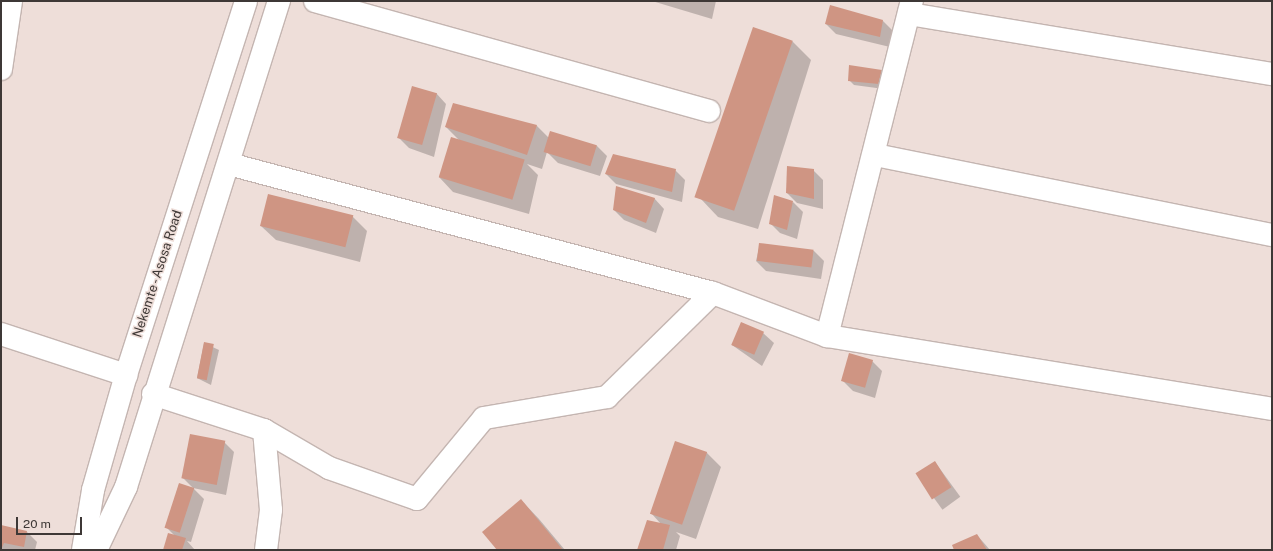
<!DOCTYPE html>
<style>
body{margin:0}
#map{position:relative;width:1273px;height:551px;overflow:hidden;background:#eeded9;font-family:"Public Sans",sans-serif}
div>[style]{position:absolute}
.shadow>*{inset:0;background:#0003;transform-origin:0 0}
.building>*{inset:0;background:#cf9583;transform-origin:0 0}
.roads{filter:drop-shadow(1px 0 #c4b5b1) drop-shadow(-1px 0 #c4b5b1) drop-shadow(0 1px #c4b5b1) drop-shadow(0 -1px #c4b5b1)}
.minor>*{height:22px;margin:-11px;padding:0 11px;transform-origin:11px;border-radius:11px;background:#fff}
.highway>*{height:22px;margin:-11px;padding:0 11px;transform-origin:11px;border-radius:11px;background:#fff}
span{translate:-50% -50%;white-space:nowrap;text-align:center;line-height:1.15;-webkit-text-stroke:3px #eeded9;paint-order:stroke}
.street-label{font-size:13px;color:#3e3836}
.frame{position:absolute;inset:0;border:2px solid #3e3836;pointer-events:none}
.scale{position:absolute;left:16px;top:517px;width:66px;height:18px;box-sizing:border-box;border:2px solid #3e3836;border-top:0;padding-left:5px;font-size:12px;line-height:14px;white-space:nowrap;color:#3e3836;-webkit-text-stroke:3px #eeded9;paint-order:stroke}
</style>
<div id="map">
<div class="shadow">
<div style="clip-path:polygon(652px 1px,716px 1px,712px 19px)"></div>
<div style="clip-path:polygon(883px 21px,893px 31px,890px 47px,836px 34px,826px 24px)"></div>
<div style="clip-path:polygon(792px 41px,811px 60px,758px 229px,718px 217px,700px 198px)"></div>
<div style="clip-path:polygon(882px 71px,887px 76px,884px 89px,854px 85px,849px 80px)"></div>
<div style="clip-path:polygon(436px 93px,446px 104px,434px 157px,409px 148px,399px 138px)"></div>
<div style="clip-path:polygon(537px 126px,550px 139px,550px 133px,597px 146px,607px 156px,600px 176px,558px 163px,547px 152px,542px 169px,527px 164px,538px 175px,529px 214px,453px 192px,439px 177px,460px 141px,446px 127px)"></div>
<div style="clip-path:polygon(675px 170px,685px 180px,682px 202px,616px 184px,606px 174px)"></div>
<div style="clip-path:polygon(813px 170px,823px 180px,823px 209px,797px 203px,787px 193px)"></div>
<div style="clip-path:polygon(654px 198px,664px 209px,656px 233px,624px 220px,614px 210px)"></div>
<div style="clip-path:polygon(793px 202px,803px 212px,797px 239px,780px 233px,770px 223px)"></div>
<div style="clip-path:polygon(352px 216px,367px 231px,360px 262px,276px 240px,261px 226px)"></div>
<div style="clip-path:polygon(760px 244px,814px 251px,824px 261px,821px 279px,766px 271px,756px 261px)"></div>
<div style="clip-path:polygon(742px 323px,763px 333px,774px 343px,762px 366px,732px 345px)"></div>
<div style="clip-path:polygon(204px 343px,219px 350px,211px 385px,197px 378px)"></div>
<div style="clip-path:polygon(872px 361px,882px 371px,875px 398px,853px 391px,843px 381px)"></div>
<div style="clip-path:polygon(224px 442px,234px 452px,226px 495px,193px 488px,183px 478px)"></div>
<div style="clip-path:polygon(676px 442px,707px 453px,721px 467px,696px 539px,676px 532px,680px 536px,676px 550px,638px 550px,661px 524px,651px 513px)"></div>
<div style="left:935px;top:462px;width:43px;height:22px;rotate:54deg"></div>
<div style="clip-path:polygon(179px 484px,194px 489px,204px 499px,191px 542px,187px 541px,195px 550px,164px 550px,175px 536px,167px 528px)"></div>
<div style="clip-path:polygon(521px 500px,539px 519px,565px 550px,498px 550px)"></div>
<div style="clip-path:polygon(1px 526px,27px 532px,37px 542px,35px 550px,1px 550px)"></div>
<div style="clip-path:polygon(977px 535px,990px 550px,956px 550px)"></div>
</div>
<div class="building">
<div style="clip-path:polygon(830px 5px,883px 20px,880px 37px,825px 24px)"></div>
<div style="left:753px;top:27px;width:42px;height:180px;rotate:19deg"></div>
<div style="clip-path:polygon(849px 65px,882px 70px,879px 84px,848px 81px)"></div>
<div style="left:412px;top:86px;width:26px;height:54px;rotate:16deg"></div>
<div style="clip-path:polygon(453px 103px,537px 125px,527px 155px,445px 127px)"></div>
<div style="left:550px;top:131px;width:49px;height:22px;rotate:17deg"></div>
<div style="left:451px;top:137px;width:77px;height:42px;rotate:17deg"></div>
<div style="clip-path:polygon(613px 154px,676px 169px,672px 192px,605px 174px)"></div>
<div style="clip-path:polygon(787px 166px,814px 169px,814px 199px,786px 193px)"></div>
<div style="clip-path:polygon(616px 186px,655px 198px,646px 223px,613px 210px)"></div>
<div style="left:268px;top:194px;width:88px;height:33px;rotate:14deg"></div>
<div style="clip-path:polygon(774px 195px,793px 201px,787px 230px,769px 224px)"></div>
<div style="left:759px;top:243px;width:55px;height:18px;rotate:7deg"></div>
<div style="left:741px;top:322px;width:25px;height:25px;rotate:23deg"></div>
<div style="left:204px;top:342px;width:10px;height:37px;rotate:11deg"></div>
<div style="left:849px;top:353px;width:25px;height:29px;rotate:16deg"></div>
<div style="left:190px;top:434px;width:36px;height:45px;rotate:11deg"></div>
<div style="left:675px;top:441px;width:34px;height:77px;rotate:19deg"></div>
<div style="left:935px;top:461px;width:31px;height:23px;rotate:58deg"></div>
<div style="left:179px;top:483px;width:16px;height:47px;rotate:18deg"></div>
<div style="clip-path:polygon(521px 499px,563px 550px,497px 550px,482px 532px)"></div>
<div style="clip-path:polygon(647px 520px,670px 525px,663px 550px,637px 550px)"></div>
<div style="clip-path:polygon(1px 525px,27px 531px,24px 547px,4px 543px,1px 550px)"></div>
<div style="clip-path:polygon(168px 533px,186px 538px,182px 550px,163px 550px)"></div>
<div style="clip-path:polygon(977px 534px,987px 550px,954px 550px,952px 545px)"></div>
</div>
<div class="roads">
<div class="minor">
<div style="left:315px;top:1px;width:409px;rotate:15.6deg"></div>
<div style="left:909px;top:14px;width:368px;rotate:9.4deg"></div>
<div style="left:1px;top:69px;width:69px;rotate:-81.6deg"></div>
<div style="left:875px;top:155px;width:405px;rotate:11.4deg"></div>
<div style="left:229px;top:164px;width:501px;rotate:14.92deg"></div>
<div style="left:713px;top:293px;width:122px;rotate:20.7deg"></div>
<div style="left:827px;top:336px;width:451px;rotate:9.3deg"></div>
<div style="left:1px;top:334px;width:132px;rotate:18.2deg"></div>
<div style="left:827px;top:336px;width:346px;rotate:-75.8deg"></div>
<div style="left:153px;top:394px;width:117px;rotate:18deg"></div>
<div style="left:264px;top:430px;width:75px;rotate:30.3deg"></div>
<div style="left:329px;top:468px;width:93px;rotate:19.4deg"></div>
<div style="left:417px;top:499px;width:105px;rotate:-50.4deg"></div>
<div style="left:484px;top:418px;width:125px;rotate:-9.7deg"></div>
<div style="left:607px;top:397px;width:148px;rotate:-44.5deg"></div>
<div style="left:264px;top:430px;width:80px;rotate:85deg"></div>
<div style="left:271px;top:510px;width:40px;rotate:97.1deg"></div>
</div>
<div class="highway">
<div style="left:83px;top:550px;width:61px;rotate:-80.5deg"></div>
<div style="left:93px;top:490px;width:120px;rotate:-74deg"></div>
<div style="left:126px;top:375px;width:393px;rotate:-72.2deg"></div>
<div style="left:96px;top:550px;width:70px;rotate:-64.5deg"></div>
<div style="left:126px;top:487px;width:510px;rotate:-72.53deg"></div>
</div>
</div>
<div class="street-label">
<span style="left:158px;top:274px;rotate:-72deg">Nekemte - Asosa Road</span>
</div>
<div class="frame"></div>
<div class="scale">20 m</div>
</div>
